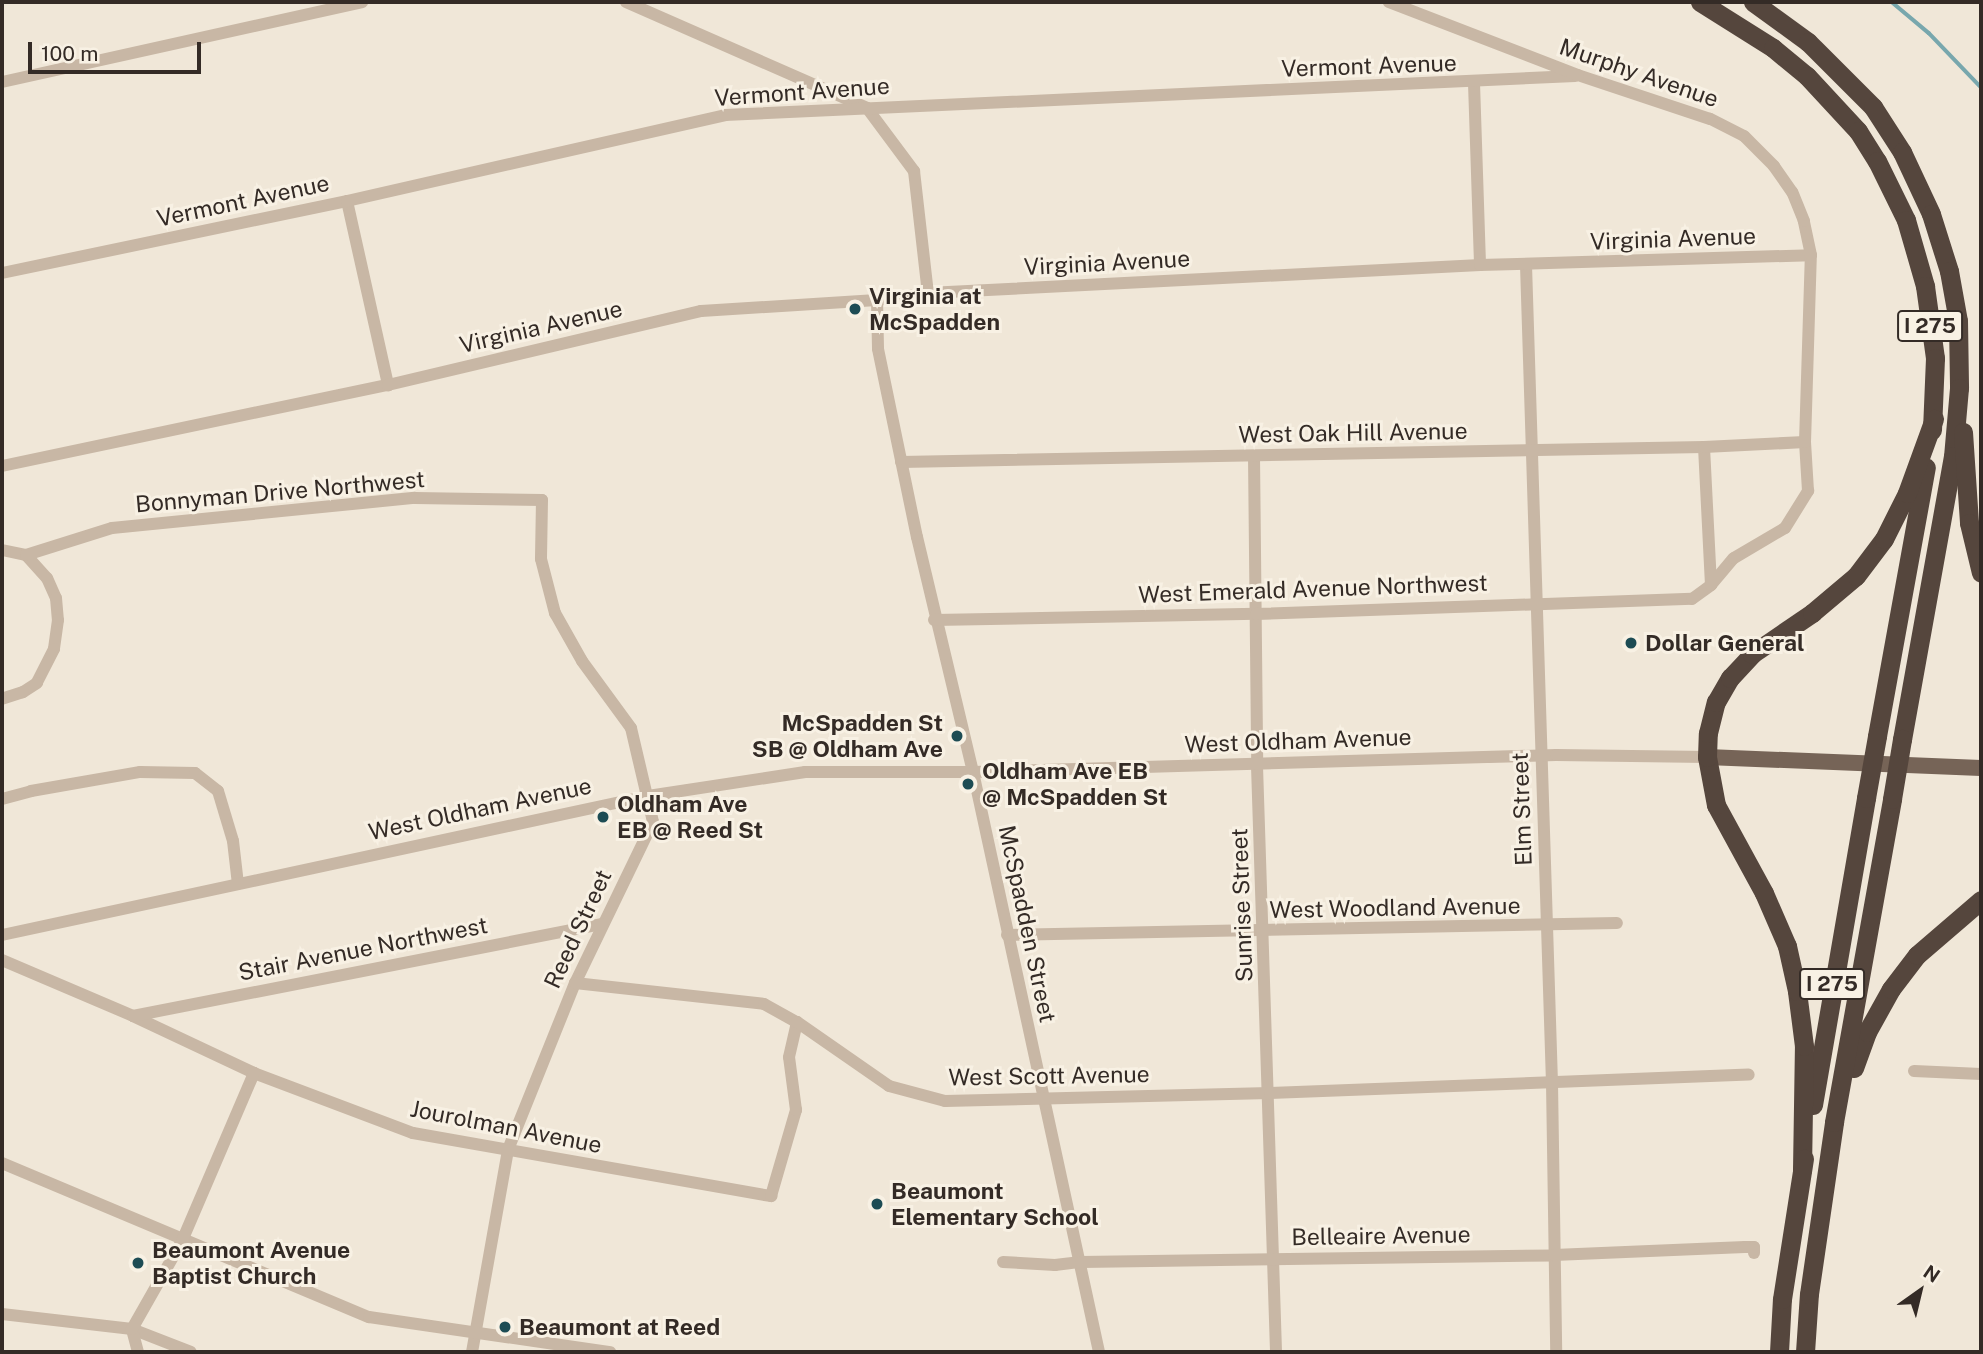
<!DOCTYPE html>
<style>
body{margin:0}
#map{position:relative;width:1983px;height:1354px;overflow:hidden;background:#f0e7d8;font-family:"Public Sans",sans-serif}
div>[style]{position:absolute}
.stream>*{height:3.5px;margin:-1.75px;padding:0 1.75px;transform-origin:1.75px;border-radius:1.75px;background:#78a7ad}
.minor>*{height:12px;margin:-6px;padding:0 6px;transform-origin:6px;border-radius:6px;background:#c8b7a5}
.major>*{height:16px;margin:-8px;padding:0 8px;transform-origin:8px;border-radius:8px;background:#766457}
.highway>*{height:19px;margin:-9.5px;padding:0 9.5px;transform-origin:9.5px;border-radius:9.5px;background:#55463d}
.highway-bridge>*{height:19px;margin:-9.5px;padding:0 9.5px;transform-origin:9.5px;border-radius:9.5px;background:#55463d}
.dots>*{width:19px;height:19px;translate:-50% -50%;box-sizing:border-box;border:4px solid #f8f1e4;border-radius:50%}
span{translate:-50% -50%;white-space:nowrap;text-align:center;line-height:1.15;-webkit-text-stroke:6px #f8f1e4;paint-order:stroke}
.shield-label span{padding:2px 5px;background:#f8f1e4;border:2px solid;border-radius:5px;-webkit-text-stroke-width:0}
.shield-label{font-size:21px;color:#342b26;font-weight:700}
.street-label{font-size:23px;color:#342b26}
.poi-label{font-size:23px;color:#342b26;font-weight:700}
.left{translate:0 -50%;text-align:left}
.right{translate:-100% -50%;text-align:right}
.frame{position:absolute;inset:0;border:4px solid #342b26;pointer-events:none}
.north{position:absolute;left:1885px;top:1256px;width:70px;height:70px;-webkit-text-stroke:5px #f8f1e4;paint-order:stroke;rotate:34deg;font-size:19px;font-weight:700;line-height:28px;text-align:center;color:#342b26}
.north::after{content:'';display:block;margin:auto;width:24px;height:32px;background:#342b26;clip-path:polygon(50% 0,100% 100%,50% 72%,0 100%)}
.scale{position:absolute;left:28px;top:42px;width:173px;height:32px;box-sizing:border-box;border:4px solid #342b26;border-top:0;padding-left:9px;font-size:21px;line-height:24px;white-space:nowrap;color:#342b26;-webkit-text-stroke:5px #f8f1e4;paint-order:stroke}
</style>
<div id="map">
<div class="stream">
<div style="left:1892px;top:2px;width:48px;rotate:40deg"></div>
<div style="left:1929px;top:33px;width:75px;rotate:46.1deg"></div>
</div>
<div class="minor">
<div style="left:626px;top:2px;width:263px;rotate:23.7deg"></div>
<div style="left:867px;top:108px;width:79px;rotate:53.3deg"></div>
<div style="left:914px;top:171px;width:123px;rotate:83.5deg"></div>
<div style="left:2px;top:82px;width:369px;rotate:-12.5deg"></div>
<div style="left:1474px;top:83px;width:182px;rotate:88.1deg"></div>
<div style="left:347px;top:201px;width:189px;rotate:77.4deg"></div>
<div style="left:1526px;top:265px;width:818px;rotate:88.18deg"></div>
<div style="left:1552px;top:1083px;width:269px;rotate:89.1deg"></div>
<div style="left:2px;top:273px;width:352px;rotate:-11.8deg"></div>
<div style="left:347px;top:201px;width:388px;rotate:-12.8deg"></div>
<div style="left:725px;top:115px;width:851px;rotate:-2.63deg"></div>
<div style="left:877px;top:300px;width:49px;rotate:88.8deg"></div>
<div style="left:878px;top:349px;width:192px;rotate:78.3deg"></div>
<div style="left:917px;top:537px;width:242px;rotate:76.6deg"></div>
<div style="left:973px;top:772px;width:594px;rotate:77.74deg"></div>
<div style="left:1704px;top:447px;width:138px;rotate:87.1deg"></div>
<div style="left:1254px;top:456px;width:310px;rotate:89.4deg"></div>
<div style="left:1257px;top:766px;width:586px;rotate:88.14deg"></div>
<div style="left:901px;top:462px;width:803px;rotate:-1.07deg"></div>
<div style="left:1704px;top:447px;width:101px;rotate:-2.8deg"></div>
<div style="left:2px;top:466px;width:394px;rotate:-11.9deg"></div>
<div style="left:388px;top:385px;width:322px;rotate:-13.3deg"></div>
<div style="left:701px;top:311px;width:176px;rotate:-3.6deg"></div>
<div style="left:877px;top:300px;width:51px;rotate:-7.8deg"></div>
<div style="left:928px;top:293px;width:553px;rotate:-2.9deg"></div>
<div style="left:1480px;top:265px;width:331px;rotate:-1.7deg"></div>
<div style="left:2px;top:550px;width:25px;rotate:12deg"></div>
<div style="left:26px;top:555px;width:31px;rotate:48deg"></div>
<div style="left:47px;top:578px;width:22px;rotate:66deg"></div>
<div style="left:56px;top:598px;width:22px;rotate:85deg"></div>
<div style="left:58px;top:620px;width:29px;rotate:98deg"></div>
<div style="left:54px;top:649px;width:38px;rotate:117deg"></div>
<div style="left:37px;top:683px;width:17px;rotate:147deg"></div>
<div style="left:23px;top:692px;width:22px;rotate:162deg"></div>
<div style="left:26px;top:555px;width:90px;rotate:-17.4deg"></div>
<div style="left:112px;top:528px;width:304px;rotate:-5.7deg"></div>
<div style="left:415px;top:498px;width:127px;rotate:0.9deg"></div>
<div style="left:542px;top:500px;width:59px;rotate:91deg"></div>
<div style="left:541px;top:559px;width:56px;rotate:75.5deg"></div>
<div style="left:555px;top:613px;width:55px;rotate:60.6deg"></div>
<div style="left:582px;top:661px;width:83px;rotate:53.8deg"></div>
<div style="left:631px;top:728px;width:97px;rotate:76.8deg"></div>
<div style="left:653px;top:822px;width:179px;rotate:115.8deg"></div>
<div style="left:575px;top:983px;width:180px;rotate:111.9deg"></div>
<div style="left:508px;top:1150px;width:205px;rotate:100.1deg"></div>
<div style="left:934px;top:620px;width:322px;rotate:-1.1deg"></div>
<div style="left:1256px;top:614px;width:436px;rotate:-2deg"></div>
<div style="left:1692px;top:599px;width:24px;rotate:-36deg"></div>
<div style="left:1711px;top:585px;width:35px;rotate:-50deg"></div>
<div style="left:1734px;top:558px;width:59px;rotate:-30.5deg"></div>
<div style="left:1785px;top:528px;width:44px;rotate:-58.1deg"></div>
<div style="left:1808px;top:491px;width:49px;rotate:-93.5deg"></div>
<div style="left:1805px;top:442px;width:187px;rotate:-88.2deg"></div>
<div style="left:1811px;top:255px;width:35px;rotate:-102deg"></div>
<div style="left:1804px;top:221px;width:31px;rotate:-112deg"></div>
<div style="left:1792px;top:192px;width:32px;rotate:-125deg"></div>
<div style="left:1774px;top:166px;width:42px;rotate:-135deg"></div>
<div style="left:1744px;top:136px;width:38px;rotate:-153deg"></div>
<div style="left:1710px;top:119px;width:139px;rotate:-161.6deg"></div>
<div style="left:1578px;top:75px;width:203px;rotate:-158.9deg"></div>
<div style="left:2px;top:799px;width:30px;rotate:-15deg"></div>
<div style="left:31px;top:791px;width:111px;rotate:-9.9deg"></div>
<div style="left:140px;top:772px;width:55px;rotate:1deg"></div>
<div style="left:195px;top:773px;width:29px;rotate:38deg"></div>
<div style="left:218px;top:791px;width:52px;rotate:73.3deg"></div>
<div style="left:233px;top:841px;width:43px;rotate:83.4deg"></div>
<div style="left:2px;top:935px;width:661px;rotate:-12.14deg"></div>
<div style="left:648px;top:796px;width:159px;rotate:-8.7deg"></div>
<div style="left:805px;top:772px;width:168px"></div>
<div style="left:973px;top:772px;width:583px;rotate:-1.67deg"></div>
<div style="left:1556px;top:755px;width:151px;rotate:0.8deg"></div>
<div style="left:1007px;top:935px;width:610px;rotate:-1.13deg"></div>
<div style="left:2px;top:960px;width:142px;rotate:23.1deg"></div>
<div style="left:133px;top:1016px;width:134px;rotate:25.2deg"></div>
<div style="left:254px;top:1073px;width:170px;rotate:20.7deg"></div>
<div style="left:413px;top:1133px;width:364px;rotate:10deg"></div>
<div style="left:771px;top:1196px;width:90px;rotate:-73.8deg"></div>
<div style="left:796px;top:1110px;width:53px;rotate:-97.5deg"></div>
<div style="left:789px;top:1057px;width:36px;rotate:-77deg"></div>
<div style="left:575px;top:983px;width:190px;rotate:6.3deg"></div>
<div style="left:764px;top:1004px;width:38px;rotate:29deg"></div>
<div style="left:797px;top:1022px;width:112px;rotate:34.8deg"></div>
<div style="left:889px;top:1086px;width:58px;rotate:15deg"></div>
<div style="left:945px;top:1101px;width:325px;rotate:-1.4deg"></div>
<div style="left:1270px;top:1093px;width:479px;rotate:-2.2deg"></div>
<div style="left:133px;top:1016px;width:477px;rotate:-11.1deg"></div>
<div style="left:1914px;top:1071px;width:67px;rotate:2.6deg"></div>
<div style="left:2px;top:1163px;width:398px;rotate:22.8deg"></div>
<div style="left:369px;top:1317px;width:244px;rotate:8.3deg"></div>
<div style="left:1003px;top:1262px;width:52px;rotate:3.3deg"></div>
<div style="left:1055px;top:1265px;width:26px;rotate:-7deg"></div>
<div style="left:1081px;top:1262px;width:473px;rotate:-0.8deg"></div>
<div style="left:1554px;top:1255px;width:191px;rotate:-2.4deg"></div>
<div style="left:1745px;top:1247px;width:9px"></div>
<div style="left:1754px;top:1247px;width:6px;rotate:90deg"></div>
<div style="left:2px;top:1314px;width:131px;rotate:6.6deg"></div>
<div style="left:132px;top:1329px;width:63px;rotate:21.3deg"></div>
<div style="left:138px;top:1352px;width:24px;rotate:-105deg"></div>
<div style="left:132px;top:1329px;width:101px;rotate:-60.4deg"></div>
<div style="left:182px;top:1241px;width:183px;rotate:-66.8deg"></div>
</div>
<div class="major">
<div style="left:1707px;top:757px;width:274px;rotate:2.3deg"></div>
</div>
<div class="highway">
<div style="left:1700px;top:2px;width:86px;rotate:32.2deg"></div>
<div style="left:1773px;top:48px;width:44px;rotate:39.5deg"></div>
<div style="left:1807px;top:76px;width:75px;rotate:47.2deg"></div>
<div style="left:1858px;top:131px;width:36px;rotate:58deg"></div>
<div style="left:1877px;top:161px;width:66px;rotate:63.8deg"></div>
<div style="left:1906px;top:220px;width:69px;rotate:73.9deg"></div>
<div style="left:1925px;top:286px;width:73px;rotate:82.1deg"></div>
<div style="left:1935px;top:358px;width:72px;rotate:92.4deg"></div>
<div style="left:1753px;top:2px;width:68px;rotate:36deg"></div>
<div style="left:1808px;top:42px;width:92px;rotate:45deg"></div>
<div style="left:1873px;top:107px;width:54px;rotate:57.2deg"></div>
<div style="left:1902px;top:152px;width:68px;rotate:64.9deg"></div>
<div style="left:1931px;top:214px;width:60px;rotate:72.5deg"></div>
<div style="left:1949px;top:271px;width:51px;rotate:79.8deg"></div>
<div style="left:1958px;top:321px;width:67px;rotate:89.1deg"></div>
<div style="left:1959px;top:388px;width:68px;rotate:95deg"></div>
<div style="left:1953px;top:456px;width:288px;rotate:100.2deg"></div>
<div style="left:1963px;top:432px;width:91px;rotate:86.2deg"></div>
<div style="left:1969px;top:523px;width:51px;rotate:76.5deg"></div>
<div style="left:1877px;top:736px;width:273px;rotate:-79.7deg"></div>
<div style="left:1854px;top:1068px;width:38px;rotate:-70deg"></div>
<div style="left:1867px;top:1032px;width:49px;rotate:-60.8deg"></div>
<div style="left:1891px;top:989px;width:43px;rotate:-52.6deg"></div>
<div style="left:1917px;top:955px;width:84px;rotate:-40.7deg"></div>
<div style="left:1813px;top:1105px;width:312px;rotate:-80.2deg"></div>
<div style="left:1802px;top:1170px;width:124px;rotate:-89.1deg"></div>
<div style="left:1804px;top:1046px;width:55px;rotate:-97.3deg"></div>
<div style="left:1797px;top:991px;width:46px;rotate:-102.5deg"></div>
<div style="left:1787px;top:946px;width:58px;rotate:-113.5deg"></div>
<div style="left:1764px;top:893px;width:100px;rotate:-118.6deg"></div>
<div style="left:1716px;top:805px;width:49px;rotate:-100.6deg"></div>
<div style="left:1707px;top:757px;width:24px;rotate:-88deg"></div>
<div style="left:1708px;top:733px;width:32px;rotate:-76deg"></div>
<div style="left:1716px;top:702px;width:28px;rotate:-60deg"></div>
<div style="left:1730px;top:678px;width:33px;rotate:-47deg"></div>
<div style="left:1752px;top:654px;width:73px;rotate:-34.3deg"></div>
<div style="left:1812px;top:613px;width:57px;rotate:-40.1deg"></div>
<div style="left:1856px;top:576px;width:46px;rotate:-52.9deg"></div>
<div style="left:1884px;top:539px;width:51px;rotate:-63.4deg"></div>
<div style="left:1907px;top:493px;width:79px;rotate:-70deg"></div>
<div style="left:1779px;top:1352px;width:53px;rotate:-86.8deg"></div>
<div style="left:1782px;top:1299px;width:142px;rotate:-81.1deg"></div>
<div style="left:1805px;top:1352px;width:58px;rotate:-86.1deg"></div>
<div style="left:1809px;top:1294px;width:174px;rotate:-81.7deg"></div>
<div style="left:1834px;top:1122px;width:328px;rotate:-79.8deg"></div>
</div>
<div class="highway-bridge">
<div style="left:1866px;top:798px;width:63px;rotate:-79.9deg"></div>
<div style="left:1892px;top:799px;width:61px;rotate:-80.5deg"></div>
</div>
<div class="dots">
<div style="left:855px;top:309px;background:#1d4c54"></div>
<div style="left:1631px;top:643px;background:#1d4c54"></div>
<div style="left:957px;top:736px;background:#1d4c54"></div>
<div style="left:968px;top:784px;background:#1d4c54"></div>
<div style="left:603px;top:817px;background:#1d4c54"></div>
<div style="left:877px;top:1204px;background:#1d4c54"></div>
<div style="left:138px;top:1263px;background:#1d4c54"></div>
<div style="left:505px;top:1327px;background:#1d4c54"></div>
</div>
<div class="shield-label">
<span style="left:1930px;top:326px">I 275</span>
<span style="left:1832px;top:984px">I 275</span>
</div>
<div class="street-label">
<span style="left:1369px;top:66px;rotate:-2deg">Vermont Avenue</span>
<span style="left:1639px;top:73px;rotate:19deg">Murphy Avenue</span>
<span style="left:802px;top:92px;rotate:-4deg">Vermont Avenue</span>
<span style="left:243px;top:201px;rotate:-12deg">Vermont Avenue</span>
<span style="left:1673px;top:239px;rotate:-2deg">Virginia Avenue</span>
<span style="left:1107px;top:263px;rotate:-3deg">Virginia Avenue</span>
<span style="left:541px;top:327px;rotate:-13deg">Virginia Avenue</span>
<span style="left:1353px;top:433px;rotate:-1deg">West Oak Hill Avenue</span>
<span style="left:280px;top:492px;rotate:-5deg">Bonnyman Drive Northwest</span>
<span style="left:1313px;top:589px;rotate:-2deg">West Emerald Avenue Northwest</span>
<span style="left:1298px;top:741px;rotate:-2deg">West Oldham Avenue</span>
<span style="left:480px;top:809px;rotate:-12deg">West Oldham Avenue</span>
<span style="left:1522px;top:809px;rotate:-92deg">Elm Street</span>
<span style="left:1242px;top:905px;rotate:-92deg">Sunrise Street</span>
<span style="left:1395px;top:908px;rotate:-1deg">West Woodland Avenue</span>
<span style="left:1027px;top:924px;rotate:78deg">McSpadden Street</span>
<span style="left:578px;top:929px;rotate:-65deg">Reed Street</span>
<span style="left:363px;top:949px;rotate:-11deg">Stair Avenue Northwest</span>
<span style="left:1049px;top:1076px;rotate:-1deg">West Scott Avenue</span>
<span style="left:506px;top:1127px;rotate:11deg">Jourolman Avenue</span>
<span style="left:1381px;top:1236px;rotate:-1deg">Belleaire Avenue</span>
</div>
<div class="poi-label">
<span class="left" style="left:869px;top:309px">Virginia at<br>McSpadden</span>
<span class="left" style="left:1645px;top:643px">Dollar General</span>
<span class="right" style="left:943px;top:736px">McSpadden St<br>SB @ Oldham Ave</span>
<span class="left" style="left:982px;top:784px">Oldham Ave EB<br>@ McSpadden St</span>
<span class="left" style="left:617px;top:817px">Oldham Ave<br>EB @ Reed St</span>
<span class="left" style="left:891px;top:1204px">Beaumont<br>Elementary School</span>
<span class="left" style="left:152px;top:1263px">Beaumont Avenue<br>Baptist Church</span>
<span class="left" style="left:519px;top:1327px">Beaumont at Reed</span>
</div>
<div class="frame"></div>
<div class="north">N</div>
<div class="scale">100 m</div>
</div>
